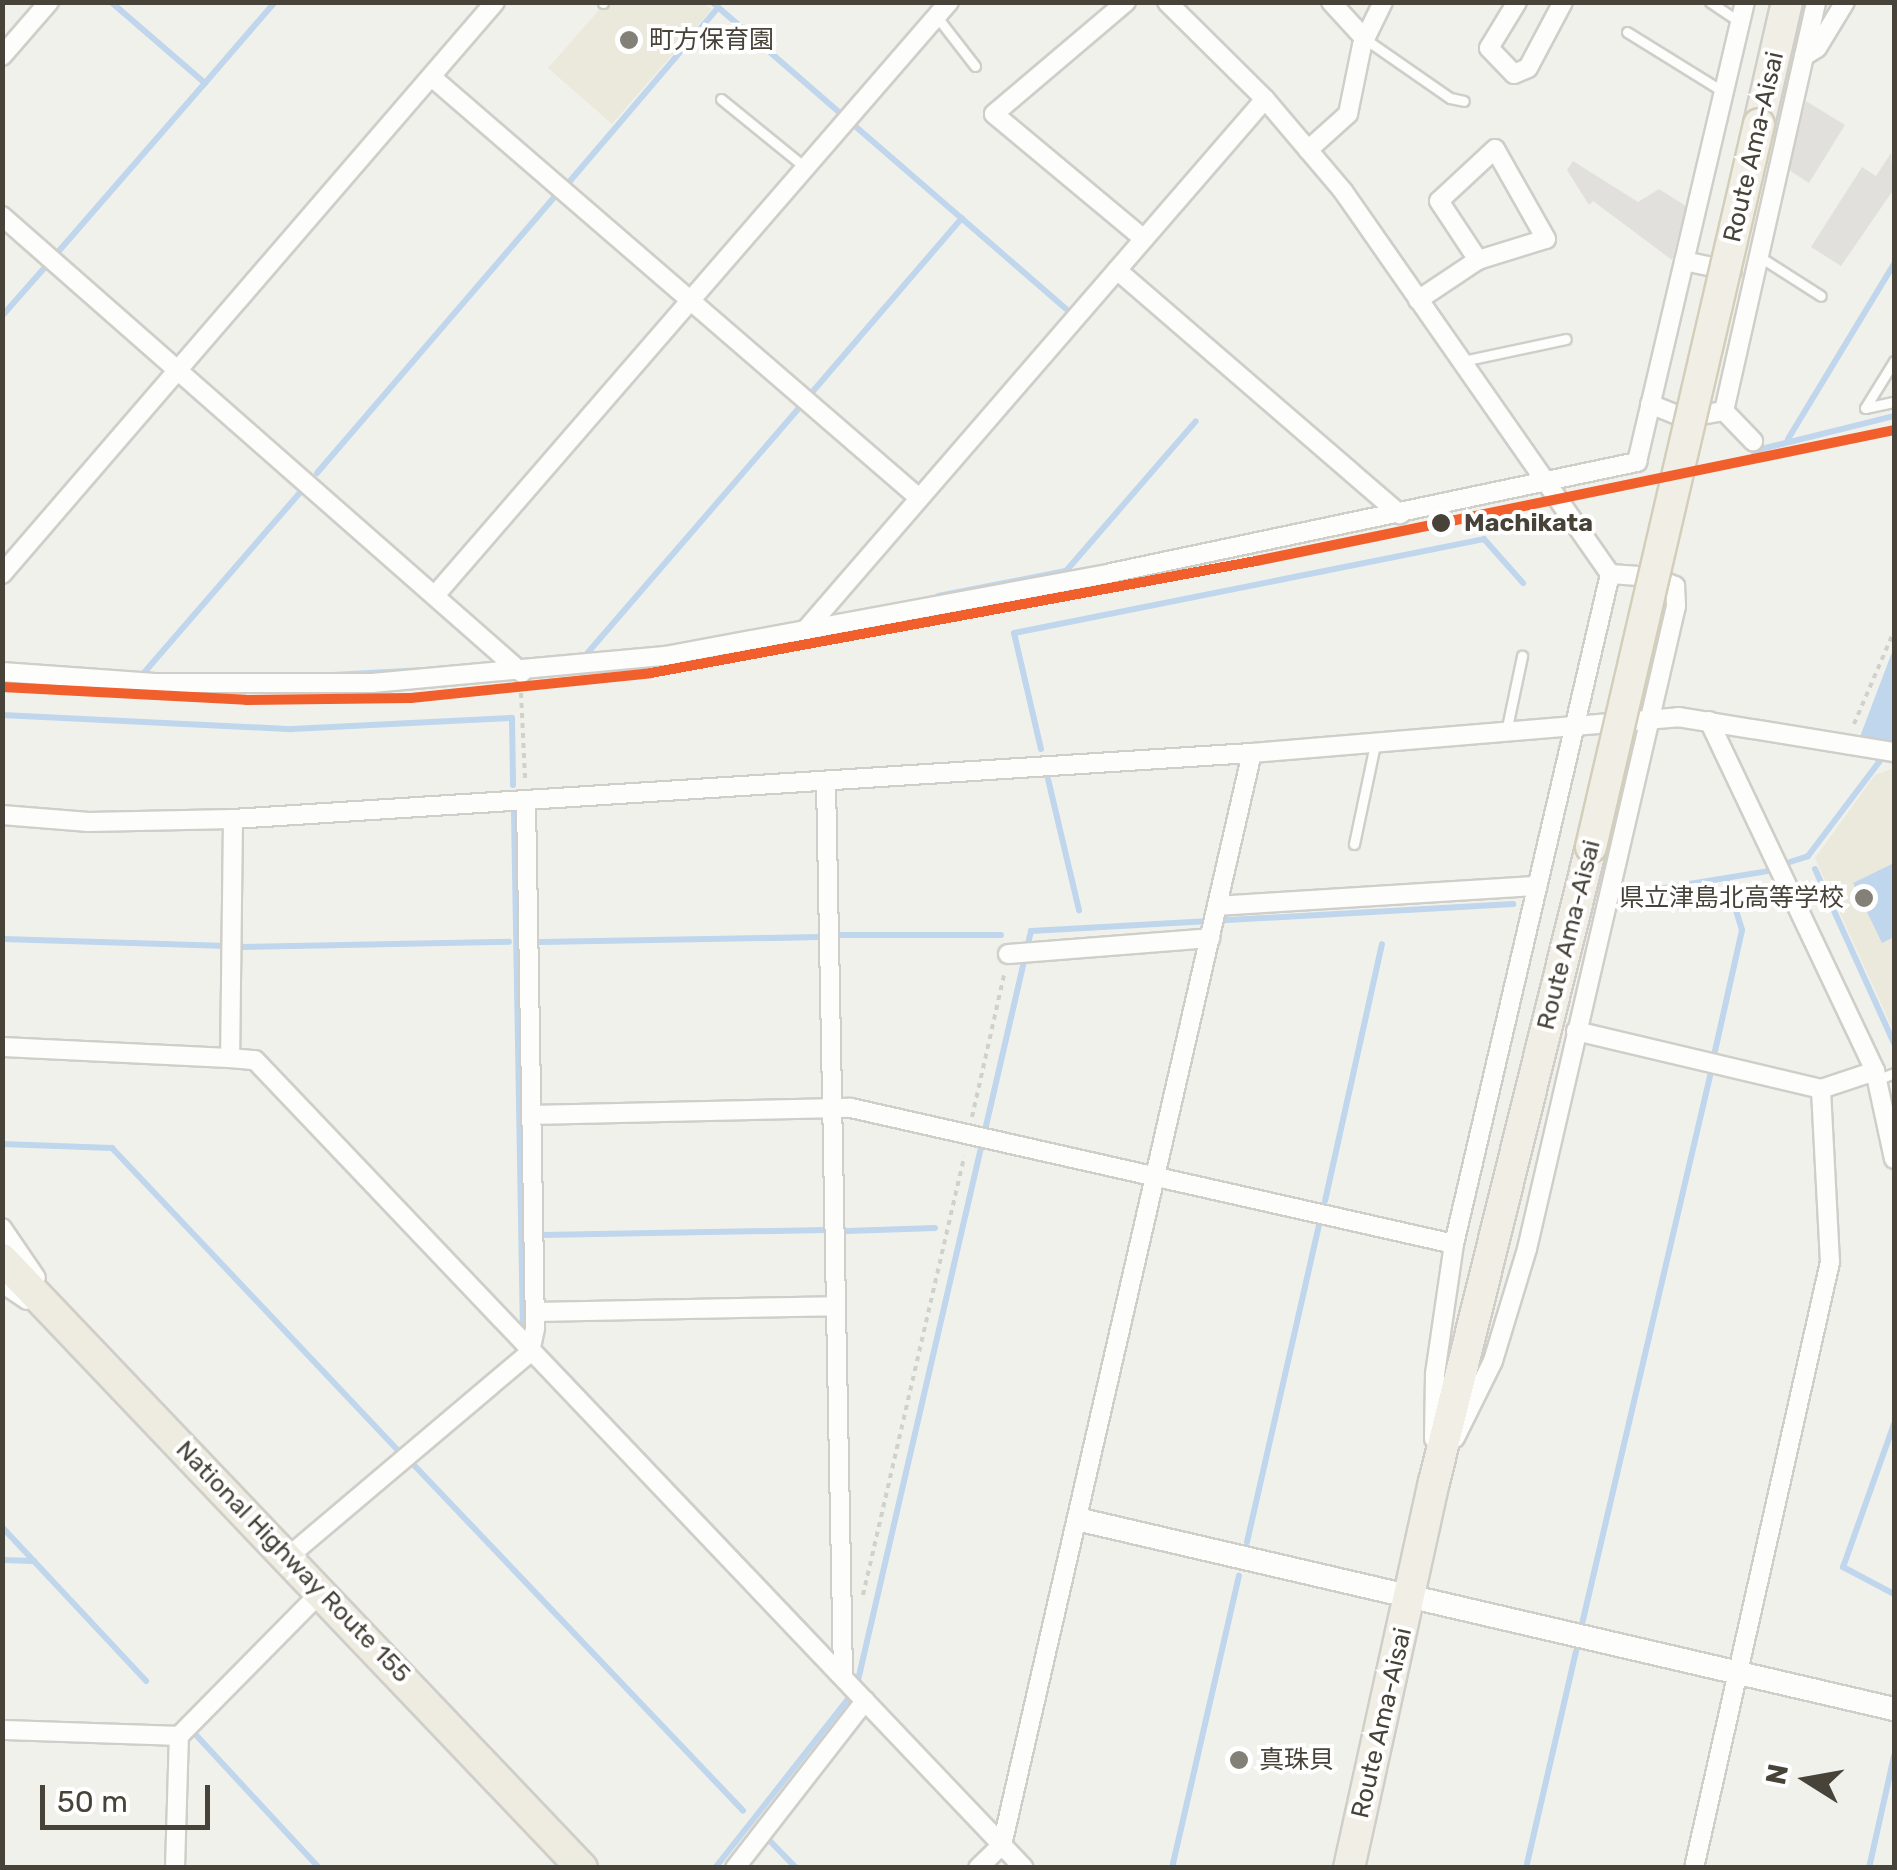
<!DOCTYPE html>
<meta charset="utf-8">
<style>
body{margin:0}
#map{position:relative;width:1897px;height:1870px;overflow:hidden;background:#f1f1ec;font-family:Rubik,"Noto Sans JP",sans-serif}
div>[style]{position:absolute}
.education>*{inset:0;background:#ebe9dc}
.parking>*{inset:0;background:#e1e0dc}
.water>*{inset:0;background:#bfd6ed}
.stream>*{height:6px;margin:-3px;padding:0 3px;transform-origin:3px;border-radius:3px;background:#bfd6ed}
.path>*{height:4px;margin-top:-2px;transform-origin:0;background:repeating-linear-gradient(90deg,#d1d1cb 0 5px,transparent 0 10px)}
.roads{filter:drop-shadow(2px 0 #cfcec9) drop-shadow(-2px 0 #cfcec9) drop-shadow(0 2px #cfcec9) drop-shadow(0 -2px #cfcec9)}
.service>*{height:9px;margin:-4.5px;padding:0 4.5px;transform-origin:4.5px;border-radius:4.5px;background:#fdfdfc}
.minor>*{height:18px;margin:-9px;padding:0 9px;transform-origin:9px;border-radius:9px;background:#fdfdfc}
.tertiary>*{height:22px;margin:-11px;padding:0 11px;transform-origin:11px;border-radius:11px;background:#fdfdfc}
.primary>*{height:30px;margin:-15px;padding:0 15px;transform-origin:15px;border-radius:15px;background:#f1efe5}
.trunk>*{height:30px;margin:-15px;padding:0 15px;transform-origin:15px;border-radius:15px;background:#eeece0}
.bridges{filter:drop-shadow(2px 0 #d3ceba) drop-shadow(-2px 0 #d3ceba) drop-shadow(0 2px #d3ceba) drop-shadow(0 -2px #d3ceba)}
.primary-bridge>*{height:30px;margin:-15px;padding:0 15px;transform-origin:15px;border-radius:15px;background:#f1efe5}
.rail-1>*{height:10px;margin:-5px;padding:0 5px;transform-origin:5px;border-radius:5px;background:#f05f2c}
.dots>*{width:28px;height:28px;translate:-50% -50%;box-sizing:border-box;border:5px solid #fff;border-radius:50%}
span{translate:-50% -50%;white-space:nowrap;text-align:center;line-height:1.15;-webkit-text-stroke:8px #fff;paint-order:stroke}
.poi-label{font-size:25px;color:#474338}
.left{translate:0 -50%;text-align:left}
.right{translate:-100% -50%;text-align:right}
.street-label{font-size:25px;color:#474338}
.stop-label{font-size:25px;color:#474338;font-weight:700}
.frame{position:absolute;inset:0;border:5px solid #474338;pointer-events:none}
.north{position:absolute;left:1757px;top:1730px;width:100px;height:100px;-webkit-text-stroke:8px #fff;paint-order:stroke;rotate:281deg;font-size:28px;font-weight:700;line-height:40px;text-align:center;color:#474338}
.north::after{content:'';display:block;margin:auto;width:35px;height:45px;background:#474338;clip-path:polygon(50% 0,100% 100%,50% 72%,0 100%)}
.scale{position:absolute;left:40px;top:1785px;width:170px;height:45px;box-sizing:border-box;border:5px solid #474338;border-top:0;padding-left:12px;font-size:30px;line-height:35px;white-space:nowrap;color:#474338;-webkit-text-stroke:8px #fff;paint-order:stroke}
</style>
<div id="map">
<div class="education">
<div style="clip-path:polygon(605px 3px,703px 3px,712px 9px,612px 124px,548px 68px)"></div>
<div style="clip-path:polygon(1894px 768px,1894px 1032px,1815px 858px,1875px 775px)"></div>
</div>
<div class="parking">
<div style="clip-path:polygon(1806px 101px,1845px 125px,1809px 183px,1789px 170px)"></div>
<div style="clip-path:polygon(1891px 153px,1894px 189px,1841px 266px,1811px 247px,1862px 167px,1876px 176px)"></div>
<div style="clip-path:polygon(1573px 161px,1638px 202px,1659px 189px,1686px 206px,1672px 260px,1593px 201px,1589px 205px,1567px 170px)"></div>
</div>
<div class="water">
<div style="clip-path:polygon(1894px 647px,1894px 764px,1864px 758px,1861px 734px)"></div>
<div style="clip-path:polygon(1894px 863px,1894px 937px,1882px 943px,1853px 883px)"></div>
</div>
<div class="stream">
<div style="left:111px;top:2px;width:124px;rotate:40.8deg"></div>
<div style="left:205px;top:83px;width:107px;rotate:-49.2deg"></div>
<div style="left:712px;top:2px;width:169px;rotate:40.9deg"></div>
<div style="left:855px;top:126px;width:279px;rotate:40.9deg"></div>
<div style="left:570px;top:181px;width:228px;rotate:-49.5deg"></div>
<div style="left:58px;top:252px;width:224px;rotate:-49deg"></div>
<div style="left:2px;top:316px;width:67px;rotate:-48.7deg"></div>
<div style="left:814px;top:390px;width:227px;rotate:-49.3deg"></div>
<div style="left:1788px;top:439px;width:205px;rotate:-58.8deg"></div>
<div style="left:1753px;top:451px;width:145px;rotate:-13.9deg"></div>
<div style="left:317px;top:473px;width:368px;rotate:-49.3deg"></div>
<div style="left:938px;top:596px;width:130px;rotate:-11.1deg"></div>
<div style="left:1066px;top:571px;width:198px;rotate:-49.1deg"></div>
<div style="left:584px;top:657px;width:329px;rotate:-49.2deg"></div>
<div style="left:142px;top:675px;width:249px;rotate:-49.1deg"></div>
<div style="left:332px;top:675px;width:92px;rotate:-3.1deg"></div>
<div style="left:2px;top:715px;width:290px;rotate:2.8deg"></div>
<div style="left:292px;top:729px;width:220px;rotate:-2.9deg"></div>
<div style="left:512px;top:718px;width:67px;rotate:89.1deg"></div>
<div style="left:1041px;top:749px;width:119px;rotate:-103.1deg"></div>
<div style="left:1014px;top:633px;width:479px;rotate:-11.3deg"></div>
<div style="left:1484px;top:539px;width:59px;rotate:48.4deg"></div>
<div style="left:1048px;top:779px;width:135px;rotate:76.7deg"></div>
<div style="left:514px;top:813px;width:520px;rotate:89.01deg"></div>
<div style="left:1790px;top:862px;width:19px;rotate:-18deg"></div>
<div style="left:1808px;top:856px;width:124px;rotate:-52.9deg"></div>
<div style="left:1815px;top:869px;width:191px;rotate:65.6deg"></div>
<div style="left:1634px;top:893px;width:137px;rotate:-9.3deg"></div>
<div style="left:840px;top:935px;width:161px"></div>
<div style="left:3px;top:939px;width:224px;rotate:1.8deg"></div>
<div style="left:540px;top:942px;width:281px;rotate:-1deg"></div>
<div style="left:237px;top:947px;width:272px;rotate:-1.1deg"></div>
<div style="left:1715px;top:1051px;width:124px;rotate:-77.4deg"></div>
<div style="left:1742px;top:930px;width:51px;rotate:-107deg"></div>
<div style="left:2px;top:1144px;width:110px;rotate:2.1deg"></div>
<div style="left:112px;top:1148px;width:416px;rotate:46.6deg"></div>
<div style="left:1325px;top:1201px;width:263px;rotate:-77.5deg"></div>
<div style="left:847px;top:1231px;width:88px;rotate:-2deg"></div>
<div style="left:541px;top:1235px;width:286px;rotate:-1deg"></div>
<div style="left:542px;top:1349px;width:413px;rotate:46.4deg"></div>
<div style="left:1894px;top:1424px;width:152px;rotate:109.6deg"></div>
<div style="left:1843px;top:1567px;width:58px;rotate:27.9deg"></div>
<div style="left:412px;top:1463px;width:480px;rotate:46.4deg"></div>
<div style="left:2px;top:1527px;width:211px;rotate:46.9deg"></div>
<div style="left:1247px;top:1542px;width:329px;rotate:-77.2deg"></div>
<div style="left:2px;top:1560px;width:32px;rotate:2deg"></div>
<div style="left:1582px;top:1624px;width:567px;rotate:-76.85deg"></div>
<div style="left:196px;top:1735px;width:181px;rotate:47.2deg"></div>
<div style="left:771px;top:1842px;width:36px;rotate:46deg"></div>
<div style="left:715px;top:1868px;width:228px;rotate:-51.8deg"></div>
<div style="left:856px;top:1689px;width:778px;rotate:-77deg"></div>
<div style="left:1031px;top:931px;width:483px;rotate:-3.2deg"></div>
<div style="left:1172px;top:1868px;width:300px;rotate:-77.1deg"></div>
<div style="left:1526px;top:1868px;width:223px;rotate:-77deg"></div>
<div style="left:1869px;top:1868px;width:115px;rotate:-77.4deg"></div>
</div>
<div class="path">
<div style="left:521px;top:693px;width:85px;rotate:87.3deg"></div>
<div style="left:1854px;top:724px;width:101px;rotate:-66.7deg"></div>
<div style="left:972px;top:1117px;width:146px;rotate:-77.3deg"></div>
<div style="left:863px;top:1595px;width:450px;rotate:-77deg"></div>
</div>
<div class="roads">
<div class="service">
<div style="left:603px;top:2px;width:1px;rotate:90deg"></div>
<div style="left:1710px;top:2px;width:36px;rotate:34deg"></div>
<div style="left:937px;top:17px;width:62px;rotate:52.2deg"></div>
<div style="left:1627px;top:32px;width:112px;rotate:31.8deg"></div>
<div style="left:1365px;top:39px;width:103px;rotate:34.8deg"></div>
<div style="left:1450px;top:98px;width:14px;rotate:12deg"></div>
<div style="left:721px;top:99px;width:109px;rotate:39.1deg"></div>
<div style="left:1760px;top:257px;width:72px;rotate:32.6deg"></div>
<div style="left:1463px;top:361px;width:105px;rotate:-12.1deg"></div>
<div style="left:1894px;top:361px;width:55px;rotate:121.7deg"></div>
<div style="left:1865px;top:408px;width:30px;rotate:-12deg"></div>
<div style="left:1506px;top:732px;width:78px;rotate:-78.1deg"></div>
<div style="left:1354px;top:844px;width:102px;rotate:-78.1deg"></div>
<div style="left:1876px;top:1080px;width:19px;rotate:-21deg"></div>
</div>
<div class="minor">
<div style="left:1126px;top:2px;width:173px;rotate:139.7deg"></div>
<div style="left:994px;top:114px;width:195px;rotate:39.8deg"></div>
<div style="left:1167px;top:2px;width:138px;rotate:44.7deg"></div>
<div style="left:1265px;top:99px;width:121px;rotate:49.7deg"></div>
<div style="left:1343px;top:191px;width:467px;rotate:55.1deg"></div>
<div style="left:1610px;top:574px;width:43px;rotate:4deg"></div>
<div style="left:1653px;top:577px;width:24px;rotate:22deg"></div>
<div style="left:1675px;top:586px;width:20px;rotate:87deg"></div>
<div style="left:1676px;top:606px;width:660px;rotate:103.05deg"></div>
<div style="left:1527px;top:1249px;width:117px;rotate:106.9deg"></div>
<div style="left:1493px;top:1361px;width:86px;rotate:116.3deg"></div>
<div style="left:1331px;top:2px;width:50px;rotate:47.4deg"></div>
<div style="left:1517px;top:2px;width:54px;rotate:121.3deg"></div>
<div style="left:1489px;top:48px;width:36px;rotate:46deg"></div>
<div style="left:1514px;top:74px;width:15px;rotate:-23deg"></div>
<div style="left:1528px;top:68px;width:75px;rotate:-62.1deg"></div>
<div style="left:2px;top:56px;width:72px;rotate:-49deg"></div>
<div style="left:1804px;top:56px;width:15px;rotate:-32deg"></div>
<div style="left:1817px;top:48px;width:54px;rotate:-58.7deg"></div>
<div style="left:434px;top:79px;width:641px;rotate:40.82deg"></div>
<div style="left:1308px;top:150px;width:54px;rotate:-42deg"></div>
<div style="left:1348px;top:114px;width:70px;rotate:-78.5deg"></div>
<div style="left:1362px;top:45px;width:48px;rotate:-64deg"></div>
<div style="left:2px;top:216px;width:692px;rotate:41.31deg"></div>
<div style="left:1684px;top:261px;width:49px;rotate:11.8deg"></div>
<div style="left:1117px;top:270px;width:374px;rotate:40.8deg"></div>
<div style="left:1418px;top:300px;width:72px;rotate:-33.7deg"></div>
<div style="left:1478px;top:260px;width:71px;rotate:-17.2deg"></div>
<div style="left:1546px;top:239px;width:103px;rotate:-119.5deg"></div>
<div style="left:1495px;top:149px;width:76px;rotate:137.1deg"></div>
<div style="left:1439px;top:201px;width:71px;rotate:56.5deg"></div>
<div style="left:1650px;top:404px;width:37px;rotate:22deg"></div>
<div style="left:1684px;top:418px;width:41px;rotate:-9.9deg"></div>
<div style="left:1724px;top:411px;width:419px;rotate:-77.3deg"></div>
<div style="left:1724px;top:411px;width:42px;rotate:46deg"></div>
<div style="left:2px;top:574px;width:755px;rotate:-49.24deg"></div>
<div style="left:437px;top:593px;width:782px;rotate:-49.1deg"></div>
<div style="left:803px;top:633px;width:706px;rotate:-49.13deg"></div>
<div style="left:2px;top:672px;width:153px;rotate:4.1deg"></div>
<div style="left:155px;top:683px;width:217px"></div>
<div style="left:372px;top:683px;width:294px;rotate:-5.3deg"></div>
<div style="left:665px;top:656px;width:454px;rotate:-10.5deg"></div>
<div style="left:1111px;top:573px;width:538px;rotate:-11.92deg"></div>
<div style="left:1637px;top:462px;width:473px;rotate:-76.8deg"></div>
<div style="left:1709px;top:721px;width:387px;rotate:64.6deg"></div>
<div style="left:1875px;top:1071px;width:90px;rotate:77.8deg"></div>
<div style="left:826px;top:781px;width:896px;rotate:88.91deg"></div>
<div style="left:2px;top:815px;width:87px;rotate:4.6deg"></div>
<div style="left:89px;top:822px;width:144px;rotate:-1.2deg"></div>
<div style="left:233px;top:819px;width:1021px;rotate:-3.71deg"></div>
<div style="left:1252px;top:753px;width:428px;rotate:-4.8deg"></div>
<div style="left:1678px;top:717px;width:219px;rotate:9.2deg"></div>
<div style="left:233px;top:819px;width:239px;rotate:90.7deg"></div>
<div style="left:230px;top:1058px;width:25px;rotate:5deg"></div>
<div style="left:255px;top:1060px;width:1115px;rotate:46.42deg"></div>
<div style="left:1217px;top:906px;width:321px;rotate:-3.6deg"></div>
<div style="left:1008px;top:954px;width:203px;rotate:-4.5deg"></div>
<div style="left:1576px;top:1031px;width:252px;rotate:13.3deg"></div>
<div style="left:1821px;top:1089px;width:57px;rotate:-18.4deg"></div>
<div style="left:2px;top:1047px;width:228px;rotate:2.8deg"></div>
<div style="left:531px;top:1115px;width:320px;rotate:-1.3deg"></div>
<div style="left:851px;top:1108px;width:618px;rotate:12.71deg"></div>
<div style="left:2px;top:1228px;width:60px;rotate:55.8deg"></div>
<div style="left:2px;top:1283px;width:30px;rotate:34deg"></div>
<div style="left:535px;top:1312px;width:301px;rotate:-1.1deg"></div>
<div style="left:1434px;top:1439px;width:65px;rotate:-89.1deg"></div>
<div style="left:1435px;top:1374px;width:131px;rotate:-81.7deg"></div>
<div style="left:1454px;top:1244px;width:688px;rotate:-76.89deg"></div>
<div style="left:289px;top:1556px;width:316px;rotate:-40.2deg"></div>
<div style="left:530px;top:1352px;width:25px;rotate:-78deg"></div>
<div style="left:535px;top:1328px;width:527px;rotate:-90.98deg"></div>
<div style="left:2px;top:1730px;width:177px;rotate:1.9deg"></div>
<div style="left:179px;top:1736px;width:204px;rotate:-45.4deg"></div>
<div style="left:175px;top:1868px;width:132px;rotate:-88.3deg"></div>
<div style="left:735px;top:1868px;width:212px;rotate:-52.1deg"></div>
<div style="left:978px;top:1868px;width:33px;rotate:-44deg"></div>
<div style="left:1002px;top:1845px;width:1120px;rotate:-77.11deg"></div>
<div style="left:1694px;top:1868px;width:621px;rotate:-77.35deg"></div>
<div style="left:1830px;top:1262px;width:173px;rotate:-93deg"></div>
</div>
<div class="tertiary">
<div style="left:1081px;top:1520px;width:835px;rotate:13.09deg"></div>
</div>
<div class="primary">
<div style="left:1759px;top:124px;width:125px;rotate:-77.1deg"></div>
<div style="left:1349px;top:1868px;width:395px;rotate:-77.6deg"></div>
<div style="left:1434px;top:1482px;width:654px;rotate:-76.11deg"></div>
</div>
<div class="trunk">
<div style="left:2px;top:1259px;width:841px;rotate:46.4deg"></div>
</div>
</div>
<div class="bridges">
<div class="primary-bridge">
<div style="left:1591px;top:847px;width:742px;rotate:-76.92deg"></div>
</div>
</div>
<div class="rail-1">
<div style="left:2px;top:687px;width:244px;rotate:3deg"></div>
<div style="left:246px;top:700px;width:165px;rotate:-0.7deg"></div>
<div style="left:411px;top:698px;width:241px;rotate:-5.9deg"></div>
<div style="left:651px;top:673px;width:615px;rotate:-10.49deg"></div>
<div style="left:1256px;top:561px;width:651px;rotate:-11.6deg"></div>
</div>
<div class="dots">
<div style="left:629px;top:40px;background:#828077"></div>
<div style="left:1441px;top:523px;background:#474338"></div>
<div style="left:1864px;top:898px;background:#828077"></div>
<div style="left:1239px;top:1760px;background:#828077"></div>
</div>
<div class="poi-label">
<span class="left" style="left:649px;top:40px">町方保育園</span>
<span class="right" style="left:1844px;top:898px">県立津島北高等学校</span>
<span class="left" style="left:1259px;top:1760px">真珠貝</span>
</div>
<div class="street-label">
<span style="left:1754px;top:147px;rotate:-77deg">Route Ama-Aisai</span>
<span style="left:1569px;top:935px;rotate:-76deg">Route Ama-Aisai</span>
<span style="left:293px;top:1562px;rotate:46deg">National Highway Route 155</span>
<span style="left:1382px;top:1723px;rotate:-77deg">Route Ama-Aisai</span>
</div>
<div class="stop-label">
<span class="left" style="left:1464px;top:523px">Machikata</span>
</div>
<div class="frame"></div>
<div class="north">N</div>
<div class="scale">50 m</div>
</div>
